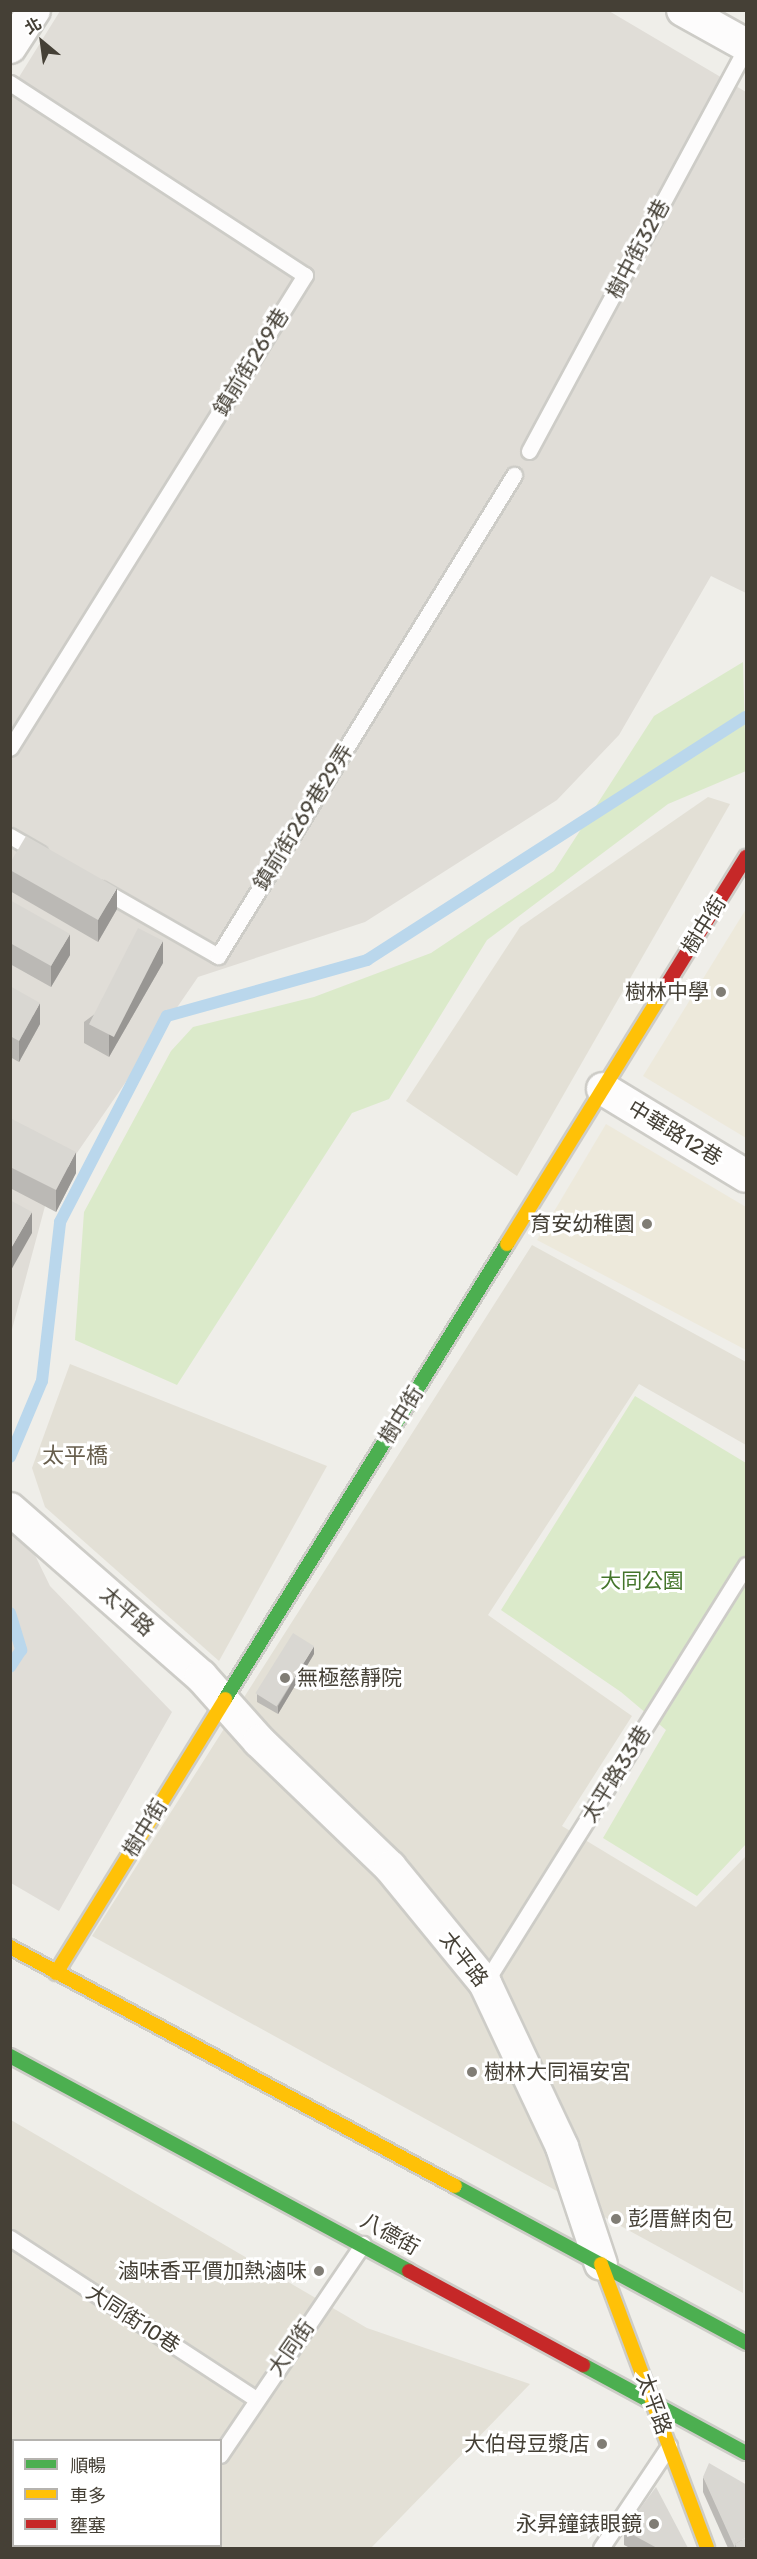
<!DOCTYPE html>
<meta charset="utf-8">
<style>
body{margin:0}
#map{position:relative;width:757px;height:2559px;overflow:hidden;background:#efeee9;font-family:Rubik,"Noto Sans TC",sans-serif}
div>[style]{position:absolute}
.residential>*{inset:0;background:#e3e0d6}
.industrial>*{inset:0;background:#e0ddd7}
.education>*{inset:0;background:#ede9db}
.green>*{inset:0;background:#dbeaca}
.stream>*{height:12px;margin:-6px;padding:0 6px;transform-origin:6px;border-radius:6px;background:#bad7ec}
.roads{filter:drop-shadow(2px 0 #cdccc7) drop-shadow(-2px 0 #cdccc7) drop-shadow(0 2px #cdccc7) drop-shadow(0 -2px #cdccc7)}
.lane>*{height:15px;margin:-7.5px;padding:0 7.5px;transform-origin:7.5px;border-radius:7.5px;background:#fdfcfc}
.street>*{height:32px;margin:-16px;padding:0 16px;transform-origin:16px;border-radius:16px;background:#fdfcfc}
.fast>*{height:14px;margin:-7px;padding:0 7px;transform-origin:7px;border-radius:7px;background:#4caf50}
.slow>*{height:14px;margin:-7px;padding:0 7px;transform-origin:7px;border-radius:7px;background:#ffc107}
.jam>*{height:14px;margin:-7px;padding:0 7px;transform-origin:7px;border-radius:7px;background:#c62828}
.wall>*{inset:0;background:#bbb9b5}
.shaded-wall>*{inset:0;background:#989693}
.building>*{inset:0;background:#d9d7d2;transform-origin:0 0}
.dots>*{width:16px;height:16px;translate:-50% -50%;box-sizing:border-box;border:3px solid #fff;border-radius:50%}
span{translate:-50% -50%;white-space:nowrap;text-align:center;line-height:1.15;-webkit-text-stroke:6px #fff;paint-order:stroke}
.street-label{font-size:21px;color:#454036}
.poi-label{font-size:21px;color:#454036}
.right{translate:-100% -50%;text-align:right}
.left{translate:0 -50%;text-align:left}
.park-label{font-size:21px;color:#44752b}
.neighbourhood-label{font-size:22px;color:#675e4d}
.frame{position:absolute;inset:0;border:12px solid #454036;pointer-events:none}
.legend{position:absolute;left:12px;top:2439px;width:210px;height:108px;box-sizing:border-box;background:#fff;border:2px solid #b5b3af;margin:0;padding:8px 10px;list-style:none;font-size:18px;color:#454036}
.legend li{display:flex;align-items:center;gap:12px;height:30px}
.legend b{width:30px;border:2px solid #b5b3af}
.north{position:absolute;left:12px;top:12px;width:60px;height:60px;-webkit-text-stroke:4px #fff;paint-order:stroke;rotate:331deg;font-size:16px;font-weight:700;line-height:24px;text-align:center;color:#454036}
.north::after{content:'';display:block;margin:auto;width:21px;height:27px;background:#454036;clip-path:polygon(50% 0,100% 100%,50% 72%,0 100%)}
</style>
<div id="map">
<div class="residential">
<div style="clip-path:polygon(708px 797px,730px 804px,517px 1176px,406px 1101px,520px 927px)"></div>
<div style="clip-path:polygon(532px 1245px,746px 1362px,746px 1445px,639px 1384px,488px 1615px,632px 1716px,562px 1826px,696px 1907px,746px 1856px,743px 2293px,92px 1936px)"></div>
<div style="clip-path:polygon(70px 1364px,327px 1466px,219px 1661px,45px 1507px,32px 1468px)"></div>
<div style="clip-path:polygon(evenodd,11px 2120px,367px 2328px,530px 2384px,371px 2548px,11px 2548px,11px 2120px,14px 2440px,220px 2440px,220px 2546px,14px 2546px,14px 2440px)"></div>
</div>
<div class="industrial">
<div style="clip-path:polygon(60px 11px,609px 11px,746px 92px,746px 593px,711px 576px,619px 735px,557px 800px,365px 922px,198px 977px,48px 1195px,11px 1333px,11px 90px)"></div>
<div style="clip-path:polygon(10px 1504px,50px 1586px,172px 1712px,59px 1911px,11px 1883px)"></div>
</div>
<div class="education">
<div style="clip-path:polygon(746px 909px,746px 1138px,643px 1076px)"></div>
<div style="clip-path:polygon(606px 1124px,746px 1207px,746px 1350px,537px 1240px)"></div>
</div>
<div class="green">
<div style="clip-path:polygon(743px 662px,746px 771px,668px 804px,487px 940px,389px 1099px,352px 1113px,177px 1385px,75px 1340px,84px 1212px,171px 1051px,193px 1027px,314px 997px,431px 953px,554px 871px,654px 716px)"></div>
<div style="clip-path:polygon(635px 1396px,746px 1463px,746px 1844px,697px 1896px,603px 1838px,666px 1730px,621px 1692px,501px 1610px)"></div>
</div>
<div class="stream">
<div style="left:10px;top:1457px;width:82px;rotate:-67.2deg"></div>
<div style="left:42px;top:1381px;width:160px;rotate:-83.5deg"></div>
<div style="left:60px;top:1222px;width:232px;rotate:-62.6deg"></div>
<div style="left:167px;top:1016px;width:208px;rotate:-15.6deg"></div>
<div style="left:367px;top:960px;width:450px;rotate:-32.7deg"></div>
<div style="left:10px;top:1613px;width:39px;rotate:73deg"></div>
<div style="left:21px;top:1650px;width:20px;rotate:123deg"></div>
</div>
<div class="roads">
<div class="lane">
<div style="left:10px;top:83px;width:352px;rotate:33.1deg"></div>
<div style="left:305px;top:275px;width:557px;rotate:121.95deg"></div>
<div style="left:529px;top:451px;width:458px;rotate:-61.7deg"></div>
<div style="left:10px;top:836px;width:34px;rotate:30deg"></div>
<div style="left:101px;top:889px;width:135px;rotate:29.8deg"></div>
<div style="left:218px;top:956px;width:565px;rotate:-58.39deg"></div>
<div style="left:485px;top:1983px;width:493px;rotate:-58deg"></div>
<div style="left:10px;top:2238px;width:294px;rotate:33.2deg"></div>
<div style="left:220px;top:2455px;width:255px;rotate:-55.9deg"></div>
<div style="left:161px;top:2548px;width:3px;rotate:-45deg"></div>
<div style="left:601px;top:2548px;width:123px;rotate:-56.3deg"></div>
</div>
<div class="street">
<div style="left:683px;top:10px;width:72px;rotate:29.1deg"></div>
<div style="left:10px;top:47px;width:44px;rotate:-57deg"></div>
<div style="left:603px;top:1089px;width:167px;rotate:31.3deg"></div>
<div style="left:10px;top:1509px;width:254px;rotate:41.2deg"></div>
<div style="left:201px;top:1676px;width:87px;rotate:48.3deg"></div>
<div style="left:259px;top:1741px;width:182px;rotate:43.9deg"></div>
<div style="left:390px;top:1867px;width:150px;rotate:50.7deg"></div>
<div style="left:485px;top:1983px;width:181px;rotate:64.8deg"></div>
<div style="left:562px;top:2147px;width:123px;rotate:71.6deg"></div>
</div>
<div class="fast">
<div style="left:225px;top:1699px;width:535px;rotate:-58.21deg"></div>
<div style="left:10px;top:2056px;width:453px;rotate:28.3deg"></div>
<div style="left:455px;top:2186px;width:331px;rotate:28.3deg"></div>
<div style="left:583px;top:2365px;width:185px;rotate:28.4deg"></div>
</div>
<div class="slow">
<div style="left:507px;top:1244px;width:297px;rotate:-58.3deg"></div>
<div style="left:10px;top:1947px;width:505px;rotate:28.24deg"></div>
<div style="left:56px;top:1973px;width:322px;rotate:-58.3deg"></div>
<div style="left:601px;top:2264px;width:303px;rotate:69.5deg"></div>
</div>
<div class="jam">
<div style="left:663px;top:991px;width:158px;rotate:-58.2deg"></div>
<div style="left:409px;top:2271px;width:198px;rotate:28.4deg"></div>
</div>
</div>
<div class="wall">
<div style="clip-path:polygon(10px 863px,117px 909px,98px 942px,10px 891px)"></div>
<div style="clip-path:polygon(10px 900px,70px 955px,51px 987px,10px 964px)"></div>
<div style="clip-path:polygon(163px 963px,109px 1057px,84px 1043px,84px 1022px)"></div>
<div style="clip-path:polygon(10px 986px,40px 1024px,19px 1062px,10px 1057px)"></div>
<div style="clip-path:polygon(10px 1118px,76px 1173px,56px 1212px,10px 1188px)"></div>
<div style="clip-path:polygon(314px 1654px,278px 1714px,257px 1702px,257px 1694px)"></div>
<div style="clip-path:polygon(703px 2477px,747px 2548px,728px 2548px,703px 2492px)"></div>
<div style="clip-path:polygon(624px 2530px,688px 2548px,630px 2548px,624px 2545px)"></div>
</div>
<div class="shaded-wall">
<div style="clip-path:polygon(117px 888px,117px 909px,98px 942px,98px 920px)"></div>
<div style="clip-path:polygon(70px 934px,70px 955px,51px 987px,51px 966px)"></div>
<div style="clip-path:polygon(163px 941px,163px 963px,109px 1057px,109px 1035px)"></div>
<div style="clip-path:polygon(40px 1003px,40px 1024px,19px 1062px,19px 1041px)"></div>
<div style="clip-path:polygon(76px 1152px,76px 1173px,56px 1212px,56px 1190px)"></div>
<div style="clip-path:polygon(32px 1212px,32px 1233px,10px 1272px,10px 1250px)"></div>
<div style="clip-path:polygon(314px 1646px,314px 1654px,278px 1714px,278px 1706px)"></div>
</div>
<div class="building">
<div style="clip-path:polygon(26px 836px,117px 888px,98px 920px,10px 870px,10px 863px)"></div>
<div style="clip-path:polygon(10px 900px,70px 934px,51px 966px,10px 943px)"></div>
<div style="left:138px;top:928px;width:28px;height:108px;rotate:27deg"></div>
<div style="clip-path:polygon(10px 986px,40px 1003px,19px 1041px,10px 1036px)"></div>
<div style="clip-path:polygon(10px 1118px,76px 1152px,56px 1190px,10px 1167px)"></div>
<div style="clip-path:polygon(10px 1200px,32px 1212px,10px 1250px)"></div>
<div style="left:293px;top:1633px;width:25px;height:71px;rotate:32deg"></div>
<div style="clip-path:polygon(709px 2463px,747px 2485px,747px 2537px,735px 2544px,735px 2548px,703px 2477px)"></div>
<div style="clip-path:polygon(656px 2487px,688px 2548px,657px 2548px,624px 2530px)"></div>
<div style="clip-path:polygon(747px 2537px,747px 2548px,737px 2548px,735px 2544px)"></div>
</div>
<div class="dots">
<div style="left:721px;top:992px;background:#807d75"></div>
<div style="left:647px;top:1224px;background:#807d75"></div>
<div style="left:285px;top:1678px;background:#807d75"></div>
<div style="left:472px;top:2072px;background:#807d75"></div>
<div style="left:616px;top:2219px;background:#807d75"></div>
<div style="left:319px;top:2271px;background:#807d75"></div>
<div style="left:602px;top:2444px;background:#807d75"></div>
<div style="left:654px;top:2524px;background:#807d75"></div>
</div>
<div class="street-label">
<span style="left:638px;top:249px;rotate:-62deg">樹中街32巷</span>
<span style="left:251px;top:362px;rotate:-58deg">鎮前街269巷</span>
<span style="left:303px;top:817px;rotate:-58deg">鎮前街269巷29弄</span>
<span style="left:704px;top:925px;rotate:-58deg">樹中街</span>
<span style="left:675px;top:1133px;rotate:31deg">中華路12巷</span>
<span style="left:401px;top:1415px;rotate:-58deg">樹中街</span>
<span style="left:127px;top:1611px;rotate:41deg">太平路</span>
<span style="left:616px;top:1774px;rotate:-58deg">太平路33巷</span>
<span style="left:145px;top:1828px;rotate:-58deg">樹中街</span>
<span style="left:464px;top:1959px;rotate:52deg">太平路</span>
<span style="left:390px;top:2234px;rotate:29deg">八德街</span>
<span style="left:133px;top:2319px;rotate:33deg">大同街10巷</span>
<span style="left:291px;top:2348px;rotate:-55deg">大同街</span>
<span style="left:654px;top:2404px;rotate:70deg">太平路</span>
</div>
<div class="poi-label">
<span class="right" style="left:709px;top:992px">樹林中學</span>
<span class="right" style="left:635px;top:1224px">育安幼稚園</span>
<span class="left" style="left:297px;top:1678px">無極慈靜院</span>
<span class="left" style="left:484px;top:2072px">樹林大同福安宮</span>
<span class="left" style="left:628px;top:2219px">彭厝鮮肉包</span>
<span class="right" style="left:307px;top:2271px">滷味香平價加熱滷味</span>
<span class="right" style="left:590px;top:2444px">大伯母豆漿店</span>
<span class="right" style="left:642px;top:2524px">永昇鐘錶眼鏡</span>
</div>
<div class="park-label">
<span style="left:642px;top:1581px">大同公園</span>
</div>
<div class="neighbourhood-label">
<span style="left:75px;top:1456px">太平橋</span>
</div>
<div class="frame"></div>
<ul class="legend">
<li><b style="height:8px;background:#4caf50"></b>順暢</li>
<li><b style="height:8px;background:#ffc107"></b>車多</li>
<li><b style="height:8px;background:#c62828"></b>壅塞</li>
</ul>
<div class="north">北</div>
</div>
